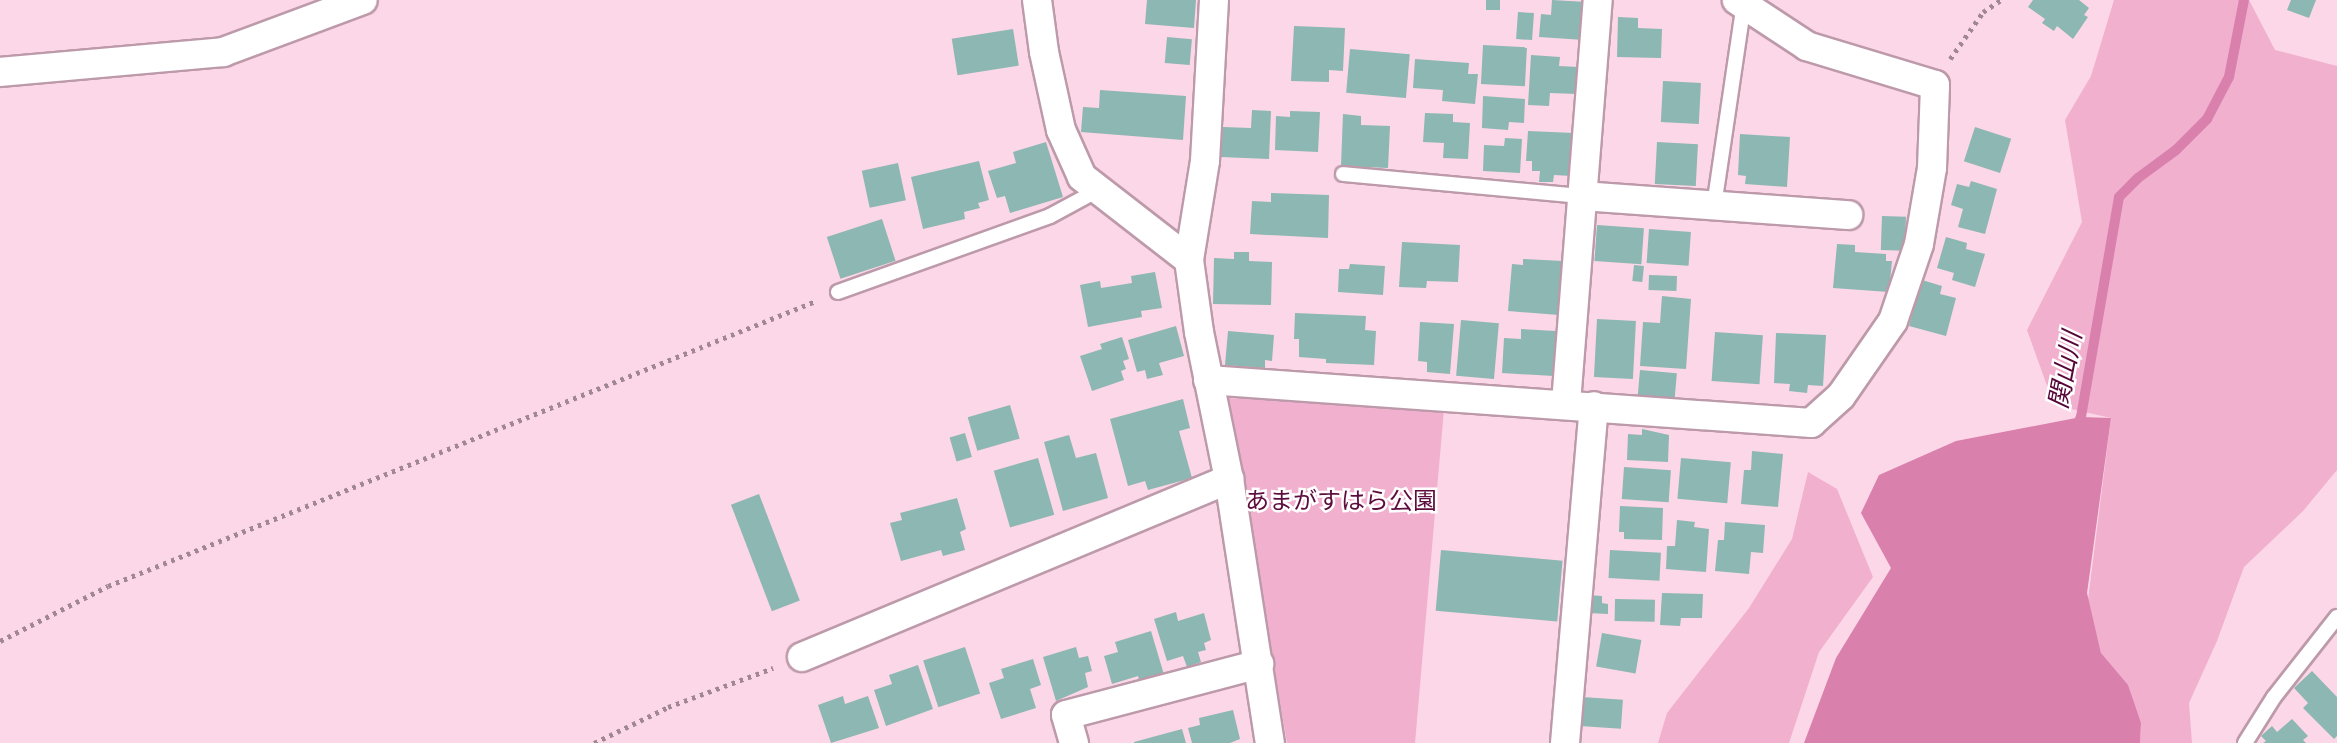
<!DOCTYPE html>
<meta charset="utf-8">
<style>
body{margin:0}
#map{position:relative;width:2337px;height:743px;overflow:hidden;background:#fcd7e7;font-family:"PT Sans Narrow","Noto Sans JP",sans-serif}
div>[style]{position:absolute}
.green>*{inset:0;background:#f0b0ce}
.water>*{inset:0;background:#d980ad}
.stream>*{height:10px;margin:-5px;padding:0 5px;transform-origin:5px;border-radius:5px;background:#d980ad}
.building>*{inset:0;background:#8cb7b2;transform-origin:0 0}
.path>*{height:4.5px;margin-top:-2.25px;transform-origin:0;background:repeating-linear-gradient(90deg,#a18792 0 3.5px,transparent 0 8.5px)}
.roads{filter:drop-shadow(2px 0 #bd9aaa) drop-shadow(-2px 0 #bd9aaa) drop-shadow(0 2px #bd9aaa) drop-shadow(0 -2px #bd9aaa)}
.lane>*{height:14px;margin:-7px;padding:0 7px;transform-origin:7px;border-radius:7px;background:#fff}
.street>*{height:28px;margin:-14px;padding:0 14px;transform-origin:14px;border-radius:14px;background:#fff}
span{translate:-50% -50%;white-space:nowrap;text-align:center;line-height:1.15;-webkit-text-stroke:5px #fff;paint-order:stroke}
.park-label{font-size:24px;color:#5d0c3e}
.water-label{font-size:26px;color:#570539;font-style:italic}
</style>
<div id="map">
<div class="green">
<div style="clip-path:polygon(2114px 0,2249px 0,2275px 50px,2337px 66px,2337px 470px,2303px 511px,2244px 567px,2217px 641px,2189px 703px,2192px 743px,2140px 743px,2141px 723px,2101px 653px,2088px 600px,2111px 418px,2054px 405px,2027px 330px,2082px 222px,2065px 120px,2091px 76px)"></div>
<div style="clip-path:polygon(1227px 398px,1444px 409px,1415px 743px,1287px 743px)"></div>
<div style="clip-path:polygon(1808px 472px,1837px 489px,1873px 577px,1819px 652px,1789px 743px,1658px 743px,1667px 713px,1749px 608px,1792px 539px)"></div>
</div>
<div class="water">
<div style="clip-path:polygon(2081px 417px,2111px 418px,2087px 593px,2101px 653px,2128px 685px,2141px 723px,2140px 743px,1804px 743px,1836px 658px,1891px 568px,1861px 513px,1879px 475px,1956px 441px)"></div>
</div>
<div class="stream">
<div style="left:2076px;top:428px;width:12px;rotate:-66deg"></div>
<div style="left:2081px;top:417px;width:223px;rotate:-80.2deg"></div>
<div style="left:2119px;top:197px;width:27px;rotate:-45deg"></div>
<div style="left:2138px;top:178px;width:47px;rotate:-36.4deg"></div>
<div style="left:2176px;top:150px;width:44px;rotate:-45deg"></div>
<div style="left:2207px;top:119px;width:47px;rotate:-62.4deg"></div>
<div style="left:2229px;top:77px;width:78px;rotate:-79deg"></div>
</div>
<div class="building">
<div style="clip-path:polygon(1147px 0,1196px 0,1194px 28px,1145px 24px)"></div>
<div style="left:1486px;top:0;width:14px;height:10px"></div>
<div style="clip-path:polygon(1552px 0,1587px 2px,1584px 40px,1539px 37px,1541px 14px,1551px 15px)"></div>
<div style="clip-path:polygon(2033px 0,2079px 0,2089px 8px,2084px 15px,2088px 17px,2073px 39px,2057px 26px,2054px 31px,2042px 23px,2045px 19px,2028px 7px)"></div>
<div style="clip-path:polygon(2291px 0,2316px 0,2309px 18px,2287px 10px)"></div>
<div style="left:1518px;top:12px;width:16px;height:27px;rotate:4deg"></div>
<div style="clip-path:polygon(1618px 17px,1638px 18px,1638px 28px,1662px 29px,1661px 58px,1617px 57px)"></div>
<div style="clip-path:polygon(1294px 26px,1345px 28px,1343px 71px,1329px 70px,1329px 82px,1291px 81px)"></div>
<div style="left:1013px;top:29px;width:37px;height:62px;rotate:81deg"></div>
<div style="left:1167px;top:37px;width:25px;height:26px;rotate:5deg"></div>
<div style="left:1483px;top:45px;width:44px;height:39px;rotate:3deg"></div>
<div style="left:1350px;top:49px;width:60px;height:44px;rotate:5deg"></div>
<div style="clip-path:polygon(1531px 55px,1560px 57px,1559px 66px,1579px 67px,1577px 94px,1550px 93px,1549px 106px,1528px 105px)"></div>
<div style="clip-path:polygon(1415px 59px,1469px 63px,1468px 74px,1478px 74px,1475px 104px,1442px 101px,1443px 90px,1413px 88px)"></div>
<div style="left:1663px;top:81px;width:38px;height:41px;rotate:3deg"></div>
<div style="clip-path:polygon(1100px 90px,1186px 96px,1183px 140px,1081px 132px,1083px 107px,1099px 108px)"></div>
<div style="clip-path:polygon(1483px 96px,1525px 99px,1524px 123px,1509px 122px,1508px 130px,1482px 128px)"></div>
<div style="clip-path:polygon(1252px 110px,1271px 111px,1269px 159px,1221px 157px,1223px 127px,1251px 128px)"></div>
<div style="clip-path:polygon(1290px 111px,1320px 112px,1318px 152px,1275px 150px,1276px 116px,1290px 117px)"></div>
<div style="clip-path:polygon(1425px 113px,1453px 114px,1453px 122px,1470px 123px,1468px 159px,1443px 158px,1444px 143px,1423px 142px)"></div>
<div style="clip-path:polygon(1343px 114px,1361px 116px,1361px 125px,1390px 126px,1388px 168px,1341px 166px)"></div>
<div style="left:1975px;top:127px;width:38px;height:36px;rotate:18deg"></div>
<div style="clip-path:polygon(1528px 131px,1574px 133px,1571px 176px,1554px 175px,1553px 182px,1539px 182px,1540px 171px,1532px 171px,1532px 161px,1526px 161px)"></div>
<div style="clip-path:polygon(1740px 134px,1790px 137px,1787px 187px,1745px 184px,1746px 176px,1738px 175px)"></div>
<div style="clip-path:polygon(1505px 138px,1522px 139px,1520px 173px,1483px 171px,1484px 145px,1504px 146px)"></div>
<div style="clip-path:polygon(1046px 142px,1063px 197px,1010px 213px,1005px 196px,997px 198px,988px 171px,1016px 163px,1013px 152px)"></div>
<div style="left:1657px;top:142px;width:41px;height:42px;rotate:3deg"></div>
<div style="clip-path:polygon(979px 161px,989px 200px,978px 203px,980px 208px,964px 212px,965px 219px,923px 229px,911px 177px)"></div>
<div style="left:898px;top:163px;width:38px;height:37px;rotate:78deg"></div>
<div style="clip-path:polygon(1971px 181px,1997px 189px,1985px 234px,1958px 227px,1963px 209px,1951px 205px,1957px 184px,1969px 187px)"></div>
<div style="clip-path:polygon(1271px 193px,1329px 195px,1328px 238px,1250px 234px,1252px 201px,1271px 202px)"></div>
<div style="left:1882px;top:216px;width:24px;height:34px;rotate:2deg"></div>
<div style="left:882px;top:219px;width:44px;height:58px;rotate:72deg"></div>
<div style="left:1597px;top:225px;width:47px;height:36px;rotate:4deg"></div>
<div style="left:1649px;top:229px;width:42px;height:34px;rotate:4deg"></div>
<div style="clip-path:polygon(1946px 237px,1967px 243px,1966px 249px,1985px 254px,1975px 287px,1952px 280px,1954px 273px,1937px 268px)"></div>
<div style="clip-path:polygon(1402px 242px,1460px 245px,1458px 282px,1427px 281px,1426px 288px,1399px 287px)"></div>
<div style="clip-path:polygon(1837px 244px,1855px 245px,1855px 252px,1886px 254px,1886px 261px,1892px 261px,1889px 292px,1833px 288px)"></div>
<div style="clip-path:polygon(1234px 252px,1249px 252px,1249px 261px,1272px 262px,1271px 305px,1213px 304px,1214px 258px,1234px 259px)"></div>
<div style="clip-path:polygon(1523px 259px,1563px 261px,1559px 315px,1508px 311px,1512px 264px,1523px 265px)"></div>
<div style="clip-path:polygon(1350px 264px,1385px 266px,1383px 295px,1338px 292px,1339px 269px,1349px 269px)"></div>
<div style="left:1634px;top:265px;width:10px;height:16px;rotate:6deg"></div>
<div style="clip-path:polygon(1155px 272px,1162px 308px,1141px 311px,1142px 317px,1088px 327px,1080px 285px,1100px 281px,1101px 288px,1132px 283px,1131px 276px)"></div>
<div style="left:1649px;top:275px;width:28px;height:15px;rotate:2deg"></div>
<div style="clip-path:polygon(1922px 280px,1942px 286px,1940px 294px,1956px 298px,1946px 336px,1909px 326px)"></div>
<div style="clip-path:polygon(1662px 296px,1691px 299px,1686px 369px,1640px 366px,1643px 322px,1660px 323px)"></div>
<div style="clip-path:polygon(1295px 313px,1366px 316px,1365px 330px,1376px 331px,1374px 365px,1326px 363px,1326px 359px,1299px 357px,1299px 339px,1294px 339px)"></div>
<div style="left:1597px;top:319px;width:39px;height:58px;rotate:3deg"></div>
<div style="left:1461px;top:320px;width:38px;height:56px;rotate:5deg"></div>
<div style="clip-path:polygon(1420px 322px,1454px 324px,1450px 374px,1427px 372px,1427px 362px,1418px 361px)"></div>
<div style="clip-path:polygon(1176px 326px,1184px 356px,1159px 363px,1163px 375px,1147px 379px,1145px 370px,1137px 372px,1128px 340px)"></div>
<div style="clip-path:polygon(1521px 329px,1556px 331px,1554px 376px,1502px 373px,1504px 338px,1521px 339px)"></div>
<div style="clip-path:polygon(1228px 331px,1274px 335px,1272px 361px,1265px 360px,1265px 368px,1225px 365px)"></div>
<div style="left:1715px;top:332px;width:48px;height:49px;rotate:4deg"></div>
<div style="clip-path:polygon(1776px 333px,1826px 335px,1823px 386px,1808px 385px,1807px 393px,1789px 391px,1790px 384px,1774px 383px)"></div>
<div style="clip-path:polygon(1122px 337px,1129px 359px,1123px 361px,1126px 369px,1121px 371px,1124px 380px,1092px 391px,1080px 356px,1102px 349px,1100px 344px)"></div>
<div style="left:1640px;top:370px;width:37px;height:28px;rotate:5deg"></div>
<div style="clip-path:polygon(1183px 399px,1190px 428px,1179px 431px,1192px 478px,1148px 490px,1145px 481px,1128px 486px,1110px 419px)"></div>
<div style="left:1010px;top:405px;width:35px;height:44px;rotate:74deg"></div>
<div style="clip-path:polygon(1642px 429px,1669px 435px,1668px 462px,1627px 460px,1628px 434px,1642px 435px)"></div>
<div style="left:965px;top:433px;width:25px;height:16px;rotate:74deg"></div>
<div style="clip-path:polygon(1069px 435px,1076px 458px,1096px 453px,1108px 498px,1063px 511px,1044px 442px)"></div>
<div style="clip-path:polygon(1752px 451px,1783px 454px,1778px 507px,1741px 504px,1744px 470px,1751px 470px)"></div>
<div style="left:1038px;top:458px;width:59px;height:46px;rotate:74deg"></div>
<div style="left:1681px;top:458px;width:50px;height:41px;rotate:5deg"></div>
<div style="left:1624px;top:467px;width:47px;height:32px;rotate:4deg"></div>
<div style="left:759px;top:494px;width:114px;height:30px;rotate:69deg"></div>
<div style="clip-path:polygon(957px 498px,966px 529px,960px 532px,965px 550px,943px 556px,941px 550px,901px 561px,890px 523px,902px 520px,900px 513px)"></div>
<div style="clip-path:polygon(1620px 506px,1663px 508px,1662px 540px,1624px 539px,1624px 532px,1619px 532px)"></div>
<div style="clip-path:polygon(1677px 520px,1695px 522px,1694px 527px,1709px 529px,1706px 572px,1666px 569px,1667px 546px,1675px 546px)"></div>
<div style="clip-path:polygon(1725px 522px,1765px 525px,1763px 553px,1751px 552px,1749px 574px,1715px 571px,1718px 540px,1724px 540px)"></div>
<div style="left:1441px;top:550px;width:122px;height:61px;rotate:5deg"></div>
<div style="left:1610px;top:550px;width:51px;height:28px;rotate:3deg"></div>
<div style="clip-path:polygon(1662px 593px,1703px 594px,1702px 618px,1681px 618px,1680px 626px,1660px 625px)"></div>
<div style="clip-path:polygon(1588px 595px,1602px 596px,1602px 603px,1608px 604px,1608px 614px,1588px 613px)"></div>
<div style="left:1615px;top:599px;width:40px;height:22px;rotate:1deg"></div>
<div style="clip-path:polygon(1176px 612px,1178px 621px,1204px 613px,1211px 640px,1204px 643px,1206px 650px,1198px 652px,1201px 662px,1187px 667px,1183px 656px,1167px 661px,1154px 619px)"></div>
<div style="clip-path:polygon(1151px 631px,1165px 678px,1140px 685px,1138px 676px,1112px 684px,1104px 656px,1118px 652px,1115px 642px)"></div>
<div style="left:1602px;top:633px;width:40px;height:34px;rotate:10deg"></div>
<div style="left:965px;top:647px;width:49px;height:44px;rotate:72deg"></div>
<div style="clip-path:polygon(1076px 647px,1079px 658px,1088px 656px,1092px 671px,1085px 673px,1088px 687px,1056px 701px,1043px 657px)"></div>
<div style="clip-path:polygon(1033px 659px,1041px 685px,1030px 689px,1036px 708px,1001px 719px,989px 683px,1004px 678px,1001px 669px)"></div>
<div style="clip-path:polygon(918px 665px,933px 709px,886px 726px,874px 690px,892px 684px,889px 675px)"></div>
<div style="clip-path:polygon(2312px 671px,2337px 697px,2337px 736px,2334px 739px,2303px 708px,2308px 703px,2294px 688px)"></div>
<div style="clip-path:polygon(843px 696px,845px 704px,868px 696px,879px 728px,831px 743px,818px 705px)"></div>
<div style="left:1582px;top:697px;width:41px;height:29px;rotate:4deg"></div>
<div style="clip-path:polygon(1233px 710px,1240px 739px,1230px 743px,1192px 743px,1188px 728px,1200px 725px,1199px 718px)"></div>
<div style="clip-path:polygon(2292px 719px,2308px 736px,2303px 740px,2306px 743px,2263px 743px,2266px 741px,2261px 736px,2272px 726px,2277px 732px)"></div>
<div style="clip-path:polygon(1182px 729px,1186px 743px,1134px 743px,1134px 742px)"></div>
</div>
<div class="path">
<div style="left:1950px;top:59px;width:57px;rotate:-54.9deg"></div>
<div style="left:1983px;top:12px;width:22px;rotate:-34deg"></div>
<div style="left:0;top:641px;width:121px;rotate:-27deg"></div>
<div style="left:108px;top:586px;width:763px;rotate:-21.93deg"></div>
<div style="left:594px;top:743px;width:82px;rotate:-25.9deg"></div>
<div style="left:668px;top:707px;width:112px;rotate:-20.4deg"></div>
</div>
<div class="roads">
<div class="lane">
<div style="left:1343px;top:174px;width:240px;rotate:5.3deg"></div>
<div style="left:1714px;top:206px;width:204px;rotate:-81.6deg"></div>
<div style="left:838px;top:292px;width:225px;rotate:-19.7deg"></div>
<div style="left:1050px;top:216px;width:55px;rotate:-28.4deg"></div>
<div style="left:2245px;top:743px;width:54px;rotate:-57.8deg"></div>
<div style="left:2274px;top:697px;width:102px;rotate:-51.8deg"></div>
</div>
<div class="street">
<div style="left:1037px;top:0;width:52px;rotate:82.3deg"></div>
<div style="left:1044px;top:52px;width:80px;rotate:77.7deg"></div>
<div style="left:1061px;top:130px;width:51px;rotate:65.9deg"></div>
<div style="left:1082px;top:177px;width:135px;rotate:37.8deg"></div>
<div style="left:1214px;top:0;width:161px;rotate:93.2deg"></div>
<div style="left:1205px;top:161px;width:100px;rotate:99.2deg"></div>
<div style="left:1189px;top:260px;width:73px;rotate:82.1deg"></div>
<div style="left:1199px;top:332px;width:150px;rotate:78.5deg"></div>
<div style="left:1229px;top:479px;width:267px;rotate:81.2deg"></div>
<div style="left:0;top:72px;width:224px;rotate:-5.1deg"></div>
<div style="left:223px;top:52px;width:149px;rotate:-20.4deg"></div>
<div style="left:1582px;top:196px;width:267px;rotate:4.1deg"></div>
<div style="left:1208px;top:380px;width:605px;rotate:4.08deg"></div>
<div style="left:1811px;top:423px;width:40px;rotate:-42deg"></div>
<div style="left:1841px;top:396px;width:91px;rotate:-55.3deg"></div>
<div style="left:1893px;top:321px;width:81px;rotate:-71.3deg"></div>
<div style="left:1919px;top:244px;width:77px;rotate:-80.3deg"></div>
<div style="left:1932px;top:168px;width:83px;rotate:-87.9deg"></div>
<div style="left:1935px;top:85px;width:134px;rotate:-163.1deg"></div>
<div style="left:1807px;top:46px;width:84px;rotate:-146.7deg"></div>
<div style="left:1566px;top:403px;width:404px;rotate:-85.5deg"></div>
<div style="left:802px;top:657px;width:463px;rotate:-22.6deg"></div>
<div style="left:1074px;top:743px;width:29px;rotate:-106deg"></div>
<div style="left:1066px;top:715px;width:200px;rotate:-14.8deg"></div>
<div style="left:1565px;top:743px;width:338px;rotate:-85.1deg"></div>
</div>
</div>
<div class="park-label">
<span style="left:1341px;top:501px">あまがすはら公園</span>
</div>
<div class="water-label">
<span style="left:2065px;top:370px;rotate:-79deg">関山川</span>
</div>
</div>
